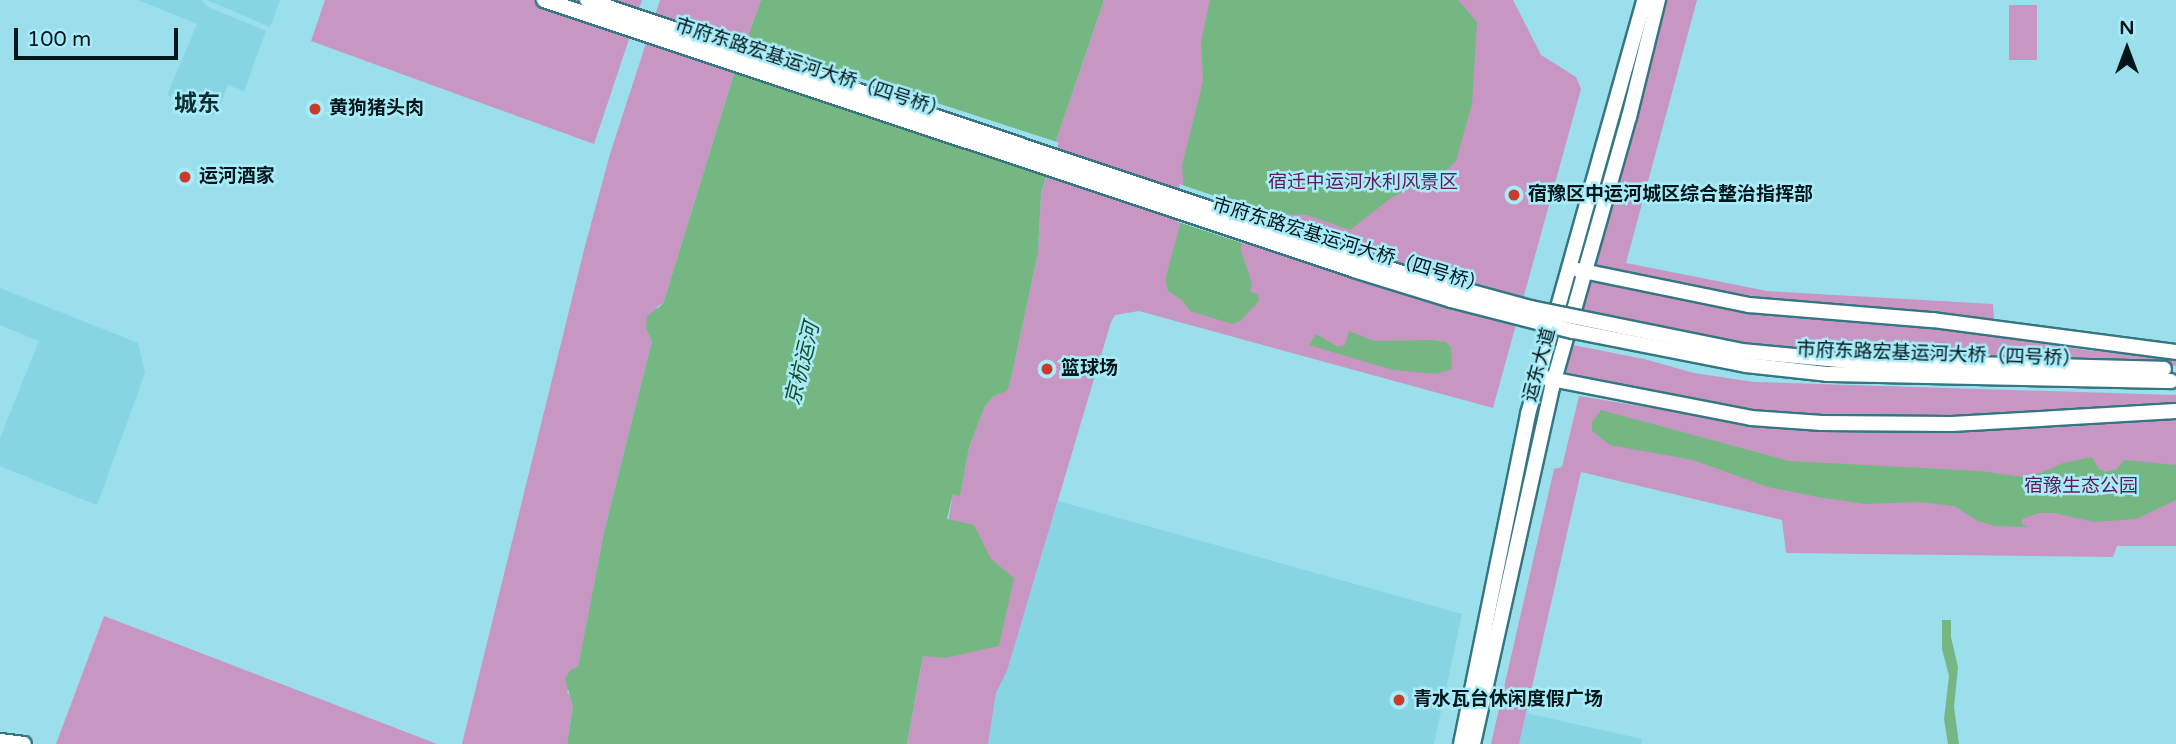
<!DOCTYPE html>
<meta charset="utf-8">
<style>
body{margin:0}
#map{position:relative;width:2176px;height:744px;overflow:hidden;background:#9cdfec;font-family:"Varela Round","Noto Sans SC",sans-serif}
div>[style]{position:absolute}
.built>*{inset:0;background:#87d4e3}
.green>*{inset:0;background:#c896c2;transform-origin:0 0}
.water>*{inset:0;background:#75b783}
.pier>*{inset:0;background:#9cdfec;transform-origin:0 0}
.roads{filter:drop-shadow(2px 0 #347782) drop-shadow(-2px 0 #347782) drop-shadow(0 2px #347782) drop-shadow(0 -2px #347782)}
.major>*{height:14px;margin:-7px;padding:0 7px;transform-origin:7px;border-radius:7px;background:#fff}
.bridges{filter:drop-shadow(2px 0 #347782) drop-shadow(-2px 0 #347782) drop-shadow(0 2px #347782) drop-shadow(0 -2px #347782)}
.major-bridge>*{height:14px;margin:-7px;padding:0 7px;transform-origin:7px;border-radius:7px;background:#fff}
.dots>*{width:19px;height:19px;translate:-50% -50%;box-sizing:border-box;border:4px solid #a9ecf9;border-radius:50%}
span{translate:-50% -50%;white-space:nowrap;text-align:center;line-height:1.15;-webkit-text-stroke:5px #a9ecf9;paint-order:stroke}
.street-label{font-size:19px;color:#00161a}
.poi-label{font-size:19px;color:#00161a;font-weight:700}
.left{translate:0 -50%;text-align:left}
.park-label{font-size:19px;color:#611a5d}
.water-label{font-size:21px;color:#1c4c2a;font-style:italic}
.quarter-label{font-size:23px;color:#0a2e34;font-weight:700}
.north{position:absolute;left:2092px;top:14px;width:70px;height:70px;-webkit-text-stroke:5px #a9ecf9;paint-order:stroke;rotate:0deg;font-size:19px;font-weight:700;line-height:28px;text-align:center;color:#00161a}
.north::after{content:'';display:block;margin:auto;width:24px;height:32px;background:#00161a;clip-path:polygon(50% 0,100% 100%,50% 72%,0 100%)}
.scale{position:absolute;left:14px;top:28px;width:164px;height:32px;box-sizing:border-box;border:4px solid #00161a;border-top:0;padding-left:9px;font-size:21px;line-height:24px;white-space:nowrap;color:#00161a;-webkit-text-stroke:5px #a9ecf9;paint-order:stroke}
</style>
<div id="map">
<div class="built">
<div style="clip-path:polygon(138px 0,202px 0,206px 6px,266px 31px,244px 91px,228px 85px,216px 116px,167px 95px,197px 24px)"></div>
<div style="clip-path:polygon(207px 0,280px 0,270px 27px)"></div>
<div style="clip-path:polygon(0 288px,138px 343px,145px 373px,97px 505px,0 466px,0 438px,39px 341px,0 325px)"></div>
<div style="clip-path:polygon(1058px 501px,1462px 614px,1434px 744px,988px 744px,996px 693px,1007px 671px)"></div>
<div style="clip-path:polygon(1526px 713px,1642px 739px,1641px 744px,1519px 744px)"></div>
</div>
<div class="green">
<div style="clip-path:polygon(325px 0,642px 0,594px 144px,311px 41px)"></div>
<div style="clip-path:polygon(660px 0,761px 0,733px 77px,663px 304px,658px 306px,646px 329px,652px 341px,604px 532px,578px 668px,567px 692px,573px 699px,573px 706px,567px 744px,462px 744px,585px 246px,610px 154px)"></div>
<div style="clip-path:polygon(1104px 0,1513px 0,1541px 55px,1576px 77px,1581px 89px,1493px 408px,1139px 311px,1115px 315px,1111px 322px,1007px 671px,996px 693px,988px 744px,907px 744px,953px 494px,960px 495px,969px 448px,985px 406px,994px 396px,1006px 391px,1011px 379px,1038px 253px,1041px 196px,1057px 138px)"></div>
<div style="clip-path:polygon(1655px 0,1697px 0,1626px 263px,1767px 291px,1993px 304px,1994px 319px,1770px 299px,1597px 269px,1592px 262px)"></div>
<div style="left:2009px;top:5px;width:28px;height:55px"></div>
<div style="clip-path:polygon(1590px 282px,1758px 313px,1952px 329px,2085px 350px,2176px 359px,2176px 366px,1811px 351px,1700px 336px,1575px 310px,1581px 286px)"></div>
<div style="clip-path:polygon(1568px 344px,1644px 359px,1694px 373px,1754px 382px,2176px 395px,2176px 404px,1942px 420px,1771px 414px,1722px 407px,1559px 374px)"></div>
<div style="clip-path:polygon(1579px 396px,1708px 417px,1850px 430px,1898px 431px,2176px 419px,2176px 546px,2117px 546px,2113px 557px,1786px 553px,1782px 520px,1581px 472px,1519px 744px,1491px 744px,1554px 469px,1562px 467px)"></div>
<div style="clip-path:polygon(104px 616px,167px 640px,437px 744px,56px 744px)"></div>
</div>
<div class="water">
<div style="clip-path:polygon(761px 0,1104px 0,1057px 138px,1041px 195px,1038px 253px,1011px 379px,1007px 391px,994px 396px,985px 406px,969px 448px,960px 496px,953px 494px,947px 519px,974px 525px,991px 559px,1014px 578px,999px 646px,945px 658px,923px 656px,907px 744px,567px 744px,573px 706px,565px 679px,570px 670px,578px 667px,604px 532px,652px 341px,646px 329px,647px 316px,663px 304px,733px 77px)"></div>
<div style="clip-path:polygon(1210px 0,1458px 0,1477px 22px,1472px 104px,1456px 161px,1448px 169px,1391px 198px,1350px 230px,1307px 215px,1284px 214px,1256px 219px,1242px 240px,1241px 251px,1252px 283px,1250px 291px,1258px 295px,1259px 301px,1240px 321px,1232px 324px,1190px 311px,1182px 300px,1168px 291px,1165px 280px,1185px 207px,1182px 165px,1203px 81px,1201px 41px)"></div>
<div style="clip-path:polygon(1349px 331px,1374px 341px,1432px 340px,1445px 342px,1451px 347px,1452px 369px,1436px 374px,1393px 370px,1309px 345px,1316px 334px,1338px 347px,1345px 345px)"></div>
<div style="clip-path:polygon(1601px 410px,1789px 461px,1980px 471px,2022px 477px,2032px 477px,2063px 463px,2092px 457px,2099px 469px,2106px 472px,2117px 469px,2124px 460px,2176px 465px,2176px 500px,2136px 519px,2094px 522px,2054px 513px,2039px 513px,2022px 519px,2022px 524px,2028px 527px,1995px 526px,1978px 521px,1954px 506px,1920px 502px,1865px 504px,1818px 497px,1768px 487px,1693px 460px,1610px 445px,1592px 431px,1592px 422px)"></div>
<div style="clip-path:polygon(1942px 620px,1951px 620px,1951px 637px,1958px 667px,1954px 707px,1959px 744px,1948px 744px,1944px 719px,1949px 676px,1942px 649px)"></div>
</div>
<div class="pier">
<div style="left:743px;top:40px;width:332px;height:34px;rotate:18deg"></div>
<div style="clip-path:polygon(1179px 184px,1281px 218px,1258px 222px,1245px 244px,1178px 222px,1181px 207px)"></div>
</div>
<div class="roads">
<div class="major">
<div style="left:1578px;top:270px;width:175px;rotate:11.6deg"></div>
<div style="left:1749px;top:305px;width:185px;rotate:4.7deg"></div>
<div style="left:1933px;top:320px;width:245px;rotate:7.5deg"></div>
<div style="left:1546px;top:378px;width:209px;rotate:11deg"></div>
<div style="left:1751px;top:418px;width:71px;rotate:4deg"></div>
<div style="left:1822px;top:423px;width:130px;rotate:0.4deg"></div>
<div style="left:1952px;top:424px;width:224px;rotate:-3.3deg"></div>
<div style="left:0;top:741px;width:24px;rotate:7deg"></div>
<div style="left:1461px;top:744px;width:337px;rotate:-78.5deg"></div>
<div style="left:1528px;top:414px;width:430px;rotate:-74.3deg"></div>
<div style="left:1473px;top:744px;width:366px;rotate:-77.5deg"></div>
<div style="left:1552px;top:387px;width:281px;rotate:-74.1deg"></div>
<div style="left:1629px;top:117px;width:121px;rotate:-76.1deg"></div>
</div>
</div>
<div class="bridges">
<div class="major-bridge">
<div style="left:544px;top:0;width:854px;rotate:18.43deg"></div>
<div style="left:1354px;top:270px;width:102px;rotate:17.2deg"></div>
<div style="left:1451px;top:300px;width:126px;rotate:14.3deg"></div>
<div style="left:1573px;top:331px;width:176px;rotate:11.1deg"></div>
<div style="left:1746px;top:365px;width:81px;rotate:6.3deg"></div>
<div style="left:1827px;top:374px;width:344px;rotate:1.2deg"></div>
<div style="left:587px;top:0;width:860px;rotate:18.52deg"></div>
<div style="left:1402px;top:273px;width:134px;rotate:15.2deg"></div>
<div style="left:1531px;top:308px;width:215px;rotate:11.5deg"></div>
<div style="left:1742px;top:351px;width:105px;rotate:5.4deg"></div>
<div style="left:1847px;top:361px;width:317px;rotate:1.4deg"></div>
</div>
</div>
<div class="dots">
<div style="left:315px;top:109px;background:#c93c2c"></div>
<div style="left:185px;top:177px;background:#c93c2c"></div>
<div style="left:1514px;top:195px;background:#c93c2c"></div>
<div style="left:1047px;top:369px;background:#c93c2c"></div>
<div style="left:1399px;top:700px;background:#c93c2c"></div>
</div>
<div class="street-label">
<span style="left:811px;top:69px;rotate:18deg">市府东路宏基运河大桥（四号桥）</span>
<span style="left:1349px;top:246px;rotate:17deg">市府东路宏基运河大桥（四号桥）</span>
<span style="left:1939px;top:355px;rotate:2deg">市府东路宏基运河大桥（四号桥）</span>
<span style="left:1540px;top:365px;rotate:-75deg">运东大道</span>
</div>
<div class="poi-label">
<span class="left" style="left:329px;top:109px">黄狗猪头肉</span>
<span class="left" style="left:199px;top:177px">运河酒家</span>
<span class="left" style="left:1528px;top:195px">宿豫区中运河城区综合整治指挥部</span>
<span class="left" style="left:1061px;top:369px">篮球场</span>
<span class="left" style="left:1413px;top:700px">青水瓦台休闲度假广场</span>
</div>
<div class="park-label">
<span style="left:1363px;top:183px">宿迁中运河水利风景区</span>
<span style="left:2081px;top:487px">宿豫生态公园</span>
</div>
<div class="water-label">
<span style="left:803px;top:364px;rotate:-76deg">京杭运河</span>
</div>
<div class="quarter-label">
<span style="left:197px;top:104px">城东</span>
</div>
<div class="north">N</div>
<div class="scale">100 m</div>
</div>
